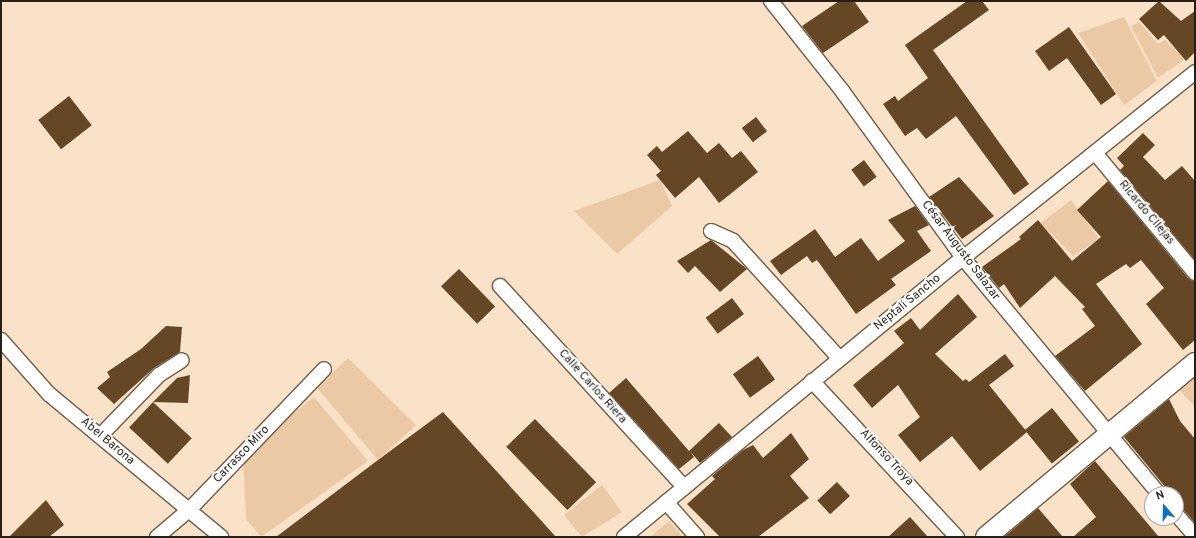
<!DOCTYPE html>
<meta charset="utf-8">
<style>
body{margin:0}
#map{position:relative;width:1196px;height:538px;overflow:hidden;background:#fae2c9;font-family:Overpass,sans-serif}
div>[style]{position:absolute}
.green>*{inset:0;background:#ebc9a5}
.building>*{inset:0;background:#654725;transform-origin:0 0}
.roads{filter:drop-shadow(1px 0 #715d47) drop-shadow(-1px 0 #715d47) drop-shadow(0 1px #715d47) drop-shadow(0 -1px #715d47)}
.street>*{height:14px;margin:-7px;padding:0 7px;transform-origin:7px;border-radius:7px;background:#fff}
.secondary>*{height:20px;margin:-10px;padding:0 10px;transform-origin:10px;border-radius:10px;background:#fff}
span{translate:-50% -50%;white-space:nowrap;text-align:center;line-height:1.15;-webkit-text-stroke:4px #fff;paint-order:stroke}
.street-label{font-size:12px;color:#271f15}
.frame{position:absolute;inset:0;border:2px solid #271f15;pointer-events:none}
.north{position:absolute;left:1144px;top:486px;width:40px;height:40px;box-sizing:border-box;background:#fff;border:1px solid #a9a5a1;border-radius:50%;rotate:340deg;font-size:11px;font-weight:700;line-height:16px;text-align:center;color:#271f15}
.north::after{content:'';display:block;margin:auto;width:14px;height:18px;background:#0c71bd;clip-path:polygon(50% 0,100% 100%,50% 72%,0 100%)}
</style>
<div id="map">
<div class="green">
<div style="clip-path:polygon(1124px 17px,1157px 81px,1124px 105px,1078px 33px)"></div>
<div style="clip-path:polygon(1139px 22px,1158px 44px,1165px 40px,1185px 59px,1158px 78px,1131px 26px)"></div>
<div style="clip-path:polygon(660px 180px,672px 206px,617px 254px,574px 211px)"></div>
<div style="clip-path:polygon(1071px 200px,1099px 239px,1073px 256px,1041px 223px)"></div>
<div style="clip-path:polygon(348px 358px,416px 425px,378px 460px,317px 388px)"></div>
<div style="clip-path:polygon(1195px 369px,1195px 407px,1176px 386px)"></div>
<div style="clip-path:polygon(314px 397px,368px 461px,261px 537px,246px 519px,243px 453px)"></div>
<div style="clip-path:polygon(602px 485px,622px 512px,582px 537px,564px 515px)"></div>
<div style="clip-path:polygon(669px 521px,683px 537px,650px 537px)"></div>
</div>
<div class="building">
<div style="clip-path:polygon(839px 1px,854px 1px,869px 22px,823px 53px,802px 26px)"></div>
<div style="clip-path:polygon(967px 1px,982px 1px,989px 10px,933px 50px,1029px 184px,1014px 195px,956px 116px,926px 139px,917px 128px,905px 136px,883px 104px,895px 96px,898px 101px,928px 78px,905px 45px)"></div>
<div style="clip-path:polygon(1159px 1px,1181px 21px,1195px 11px,1195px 52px,1186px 61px,1164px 35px,1158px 40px,1139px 19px)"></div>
<div style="clip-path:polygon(1069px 27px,1116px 94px,1101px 105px,1067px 58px,1049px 71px,1035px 51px)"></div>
<div style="left:69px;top:96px;width:37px;height:39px;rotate:52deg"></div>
<div style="left:756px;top:117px;width:18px;height:18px;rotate:52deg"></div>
<div style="clip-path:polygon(688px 131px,707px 153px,719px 143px,732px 158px,741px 151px,758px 172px,719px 203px,699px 177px,675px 198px,656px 175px,661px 171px,647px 155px,657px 146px,662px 152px)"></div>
<div style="clip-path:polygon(1143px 133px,1155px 145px,1143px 157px,1165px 180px,1182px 166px,1195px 181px,1195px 260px,1120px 170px,1124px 166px,1117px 158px)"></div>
<div style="left:864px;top:160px;width:21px;height:16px;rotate:53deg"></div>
<div style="clip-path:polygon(959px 177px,994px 216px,962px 239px,929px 197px)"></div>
<div style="clip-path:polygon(1108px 181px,1188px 278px,1195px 281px,1195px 340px,1183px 350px,1146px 304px,1164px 288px,1141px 260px,1130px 268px,1126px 264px,1096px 284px,1142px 344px,1085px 391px,1055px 356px,1095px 326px,1082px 309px,1085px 307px,1055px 276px,1020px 308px,1004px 284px,999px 288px,982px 267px,1021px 239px,1019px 237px,1038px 220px,1072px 261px,1101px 237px,1077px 210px)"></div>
<div style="clip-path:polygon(915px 206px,929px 225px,917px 231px,931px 251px,891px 279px,896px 285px,856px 314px,817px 260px,812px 263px,807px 256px,781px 275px,770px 261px,815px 229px,835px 257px,861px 238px,878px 261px,905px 241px,888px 220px)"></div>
<div style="clip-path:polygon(711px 240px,747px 269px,720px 292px,695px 266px,688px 273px,677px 261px)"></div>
<div style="left:459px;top:269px;width:52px;height:25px;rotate:46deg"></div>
<div style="clip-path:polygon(958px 294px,977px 317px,935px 354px,963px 381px,966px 379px,969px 382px,1005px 354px,1014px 366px,989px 385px,1027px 432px,980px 471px,952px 436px,920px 462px,898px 435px,920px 417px,898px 385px,872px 408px,853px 385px,904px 343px,894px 331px,911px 318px,920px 330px)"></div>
<div style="left:732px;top:298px;width:20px;height:33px;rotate:53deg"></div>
<div style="clip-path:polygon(166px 326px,182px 327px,180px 352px,154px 368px,114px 404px,97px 388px,110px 377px,107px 372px,141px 349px)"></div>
<div style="left:758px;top:356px;width:29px;height:31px;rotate:54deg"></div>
<div style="clip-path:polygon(190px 375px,188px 403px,153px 402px,177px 378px)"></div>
<div style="clip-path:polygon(626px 378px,689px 451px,719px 423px,732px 437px,700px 463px,690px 451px,694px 457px,679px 469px,609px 393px)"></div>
<div style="clip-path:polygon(1169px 399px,1180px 421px,1195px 439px,1195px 523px,1176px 501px,1176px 494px,1171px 494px,1124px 437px)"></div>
<div style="left:153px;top:402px;width:53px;height:35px;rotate:43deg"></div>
<div style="left:1052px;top:408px;width:43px;height:35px;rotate:51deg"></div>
<div style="clip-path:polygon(443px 412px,556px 537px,276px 537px,378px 460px)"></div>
<div style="left:535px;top:419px;width:88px;height:40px;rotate:46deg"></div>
<div style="clip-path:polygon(791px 433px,809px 459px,790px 476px,809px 498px,758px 537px,720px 537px,687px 504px,715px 479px,712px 476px,743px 450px,753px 445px,763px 458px)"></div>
<div style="clip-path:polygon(1095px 461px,1122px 493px,1159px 537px,1073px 537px,1096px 517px,1070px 484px)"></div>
<div style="left:837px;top:482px;width:19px;height:27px;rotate:47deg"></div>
<div style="clip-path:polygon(46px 500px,64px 525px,49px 537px,9px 537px)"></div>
<div style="clip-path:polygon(1038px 508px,1063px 537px,1004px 537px,1016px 527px)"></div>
<div style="clip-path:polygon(910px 517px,928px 537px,888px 537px)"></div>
</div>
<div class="roads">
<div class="street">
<div style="left:771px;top:1px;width:116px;rotate:51.6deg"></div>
<div style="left:843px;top:92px;width:205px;rotate:54.1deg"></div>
<div style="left:963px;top:258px;width:307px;rotate:50.3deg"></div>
<div style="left:1096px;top:154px;width:155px;rotate:50.2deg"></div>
<div style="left:711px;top:231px;width:24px;rotate:24deg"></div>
<div style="left:733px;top:241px;width:159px;rotate:47.8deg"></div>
<div style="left:500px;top:286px;width:273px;rotate:47.5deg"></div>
<div style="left:1px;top:340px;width:72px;rotate:48.4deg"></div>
<div style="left:49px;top:394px;width:224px;rotate:39.7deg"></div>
<div style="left:812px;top:381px;width:213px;rotate:47.1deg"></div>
<div style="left:100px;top:436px;width:85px;rotate:-46deg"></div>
<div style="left:159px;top:375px;width:27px;rotate:-33deg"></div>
<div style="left:666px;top:502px;width:47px;rotate:48.5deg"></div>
<div style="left:1176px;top:514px;width:29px;rotate:49deg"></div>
<div style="left:157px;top:537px;width:42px;rotate:-40.2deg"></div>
<div style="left:189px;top:510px;width:195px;rotate:-46.2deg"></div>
<div style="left:624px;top:537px;width:439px;rotate:-39.5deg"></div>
<div style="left:963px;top:258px;width:297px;rotate:-38.7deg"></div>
</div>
<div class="secondary">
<div style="left:986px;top:537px;width:272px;rotate:-39.8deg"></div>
</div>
</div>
<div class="street-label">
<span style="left:1146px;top:213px;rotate:50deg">Ricardo Cllejas</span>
<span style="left:960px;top:251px;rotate:53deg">César Augusto Salazar</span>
<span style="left:908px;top:303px;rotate:-39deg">Neptali Sancho</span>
<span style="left:592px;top:387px;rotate:48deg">Calle Carlos Riera</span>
<span style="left:107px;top:442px;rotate:40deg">Abel Barona</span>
<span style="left:242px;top:455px;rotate:-46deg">Carrasco Miro</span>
<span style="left:886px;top:458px;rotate:47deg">Alfonso Troya</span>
</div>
<div class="frame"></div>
<div class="north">N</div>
</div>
